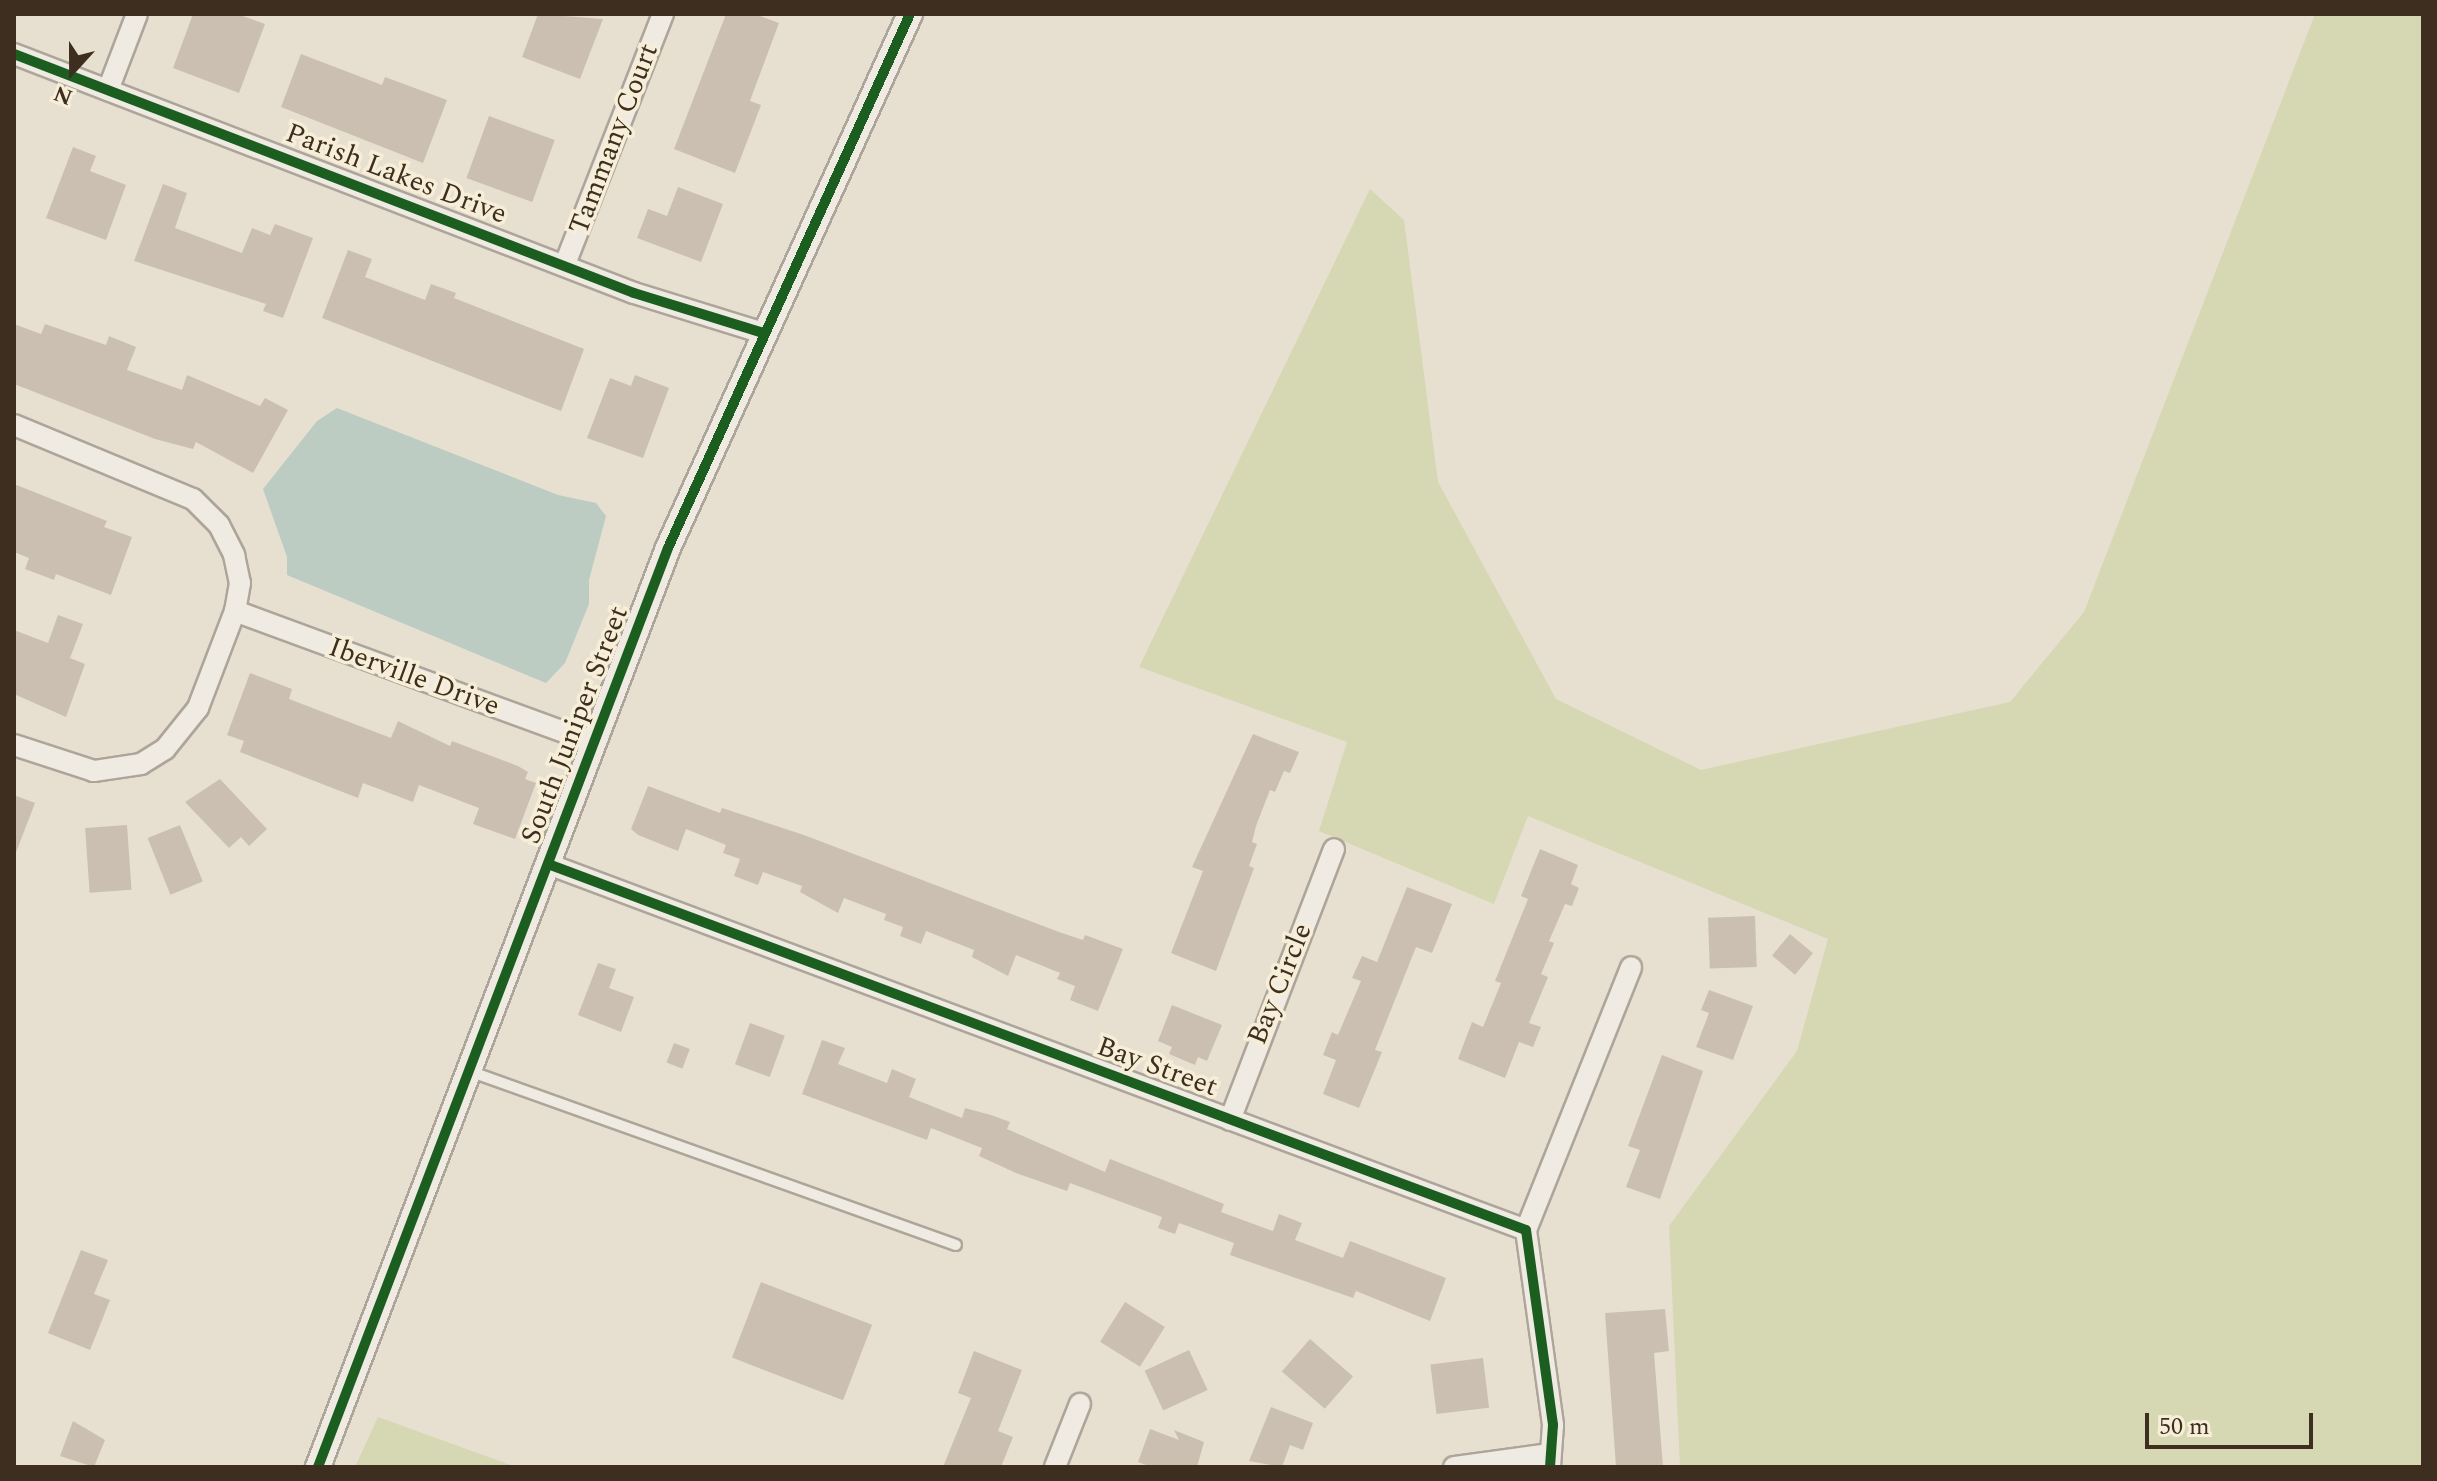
<!DOCTYPE html>
<style>
body{margin:0}
#map{position:relative;width:2437px;height:1481px;overflow:hidden;background:#e7e0d1;font-family:Spectral,serif}
div>[style]{position:absolute}
.green>*{inset:0;background:#d6d7b3}
.water>*{inset:0;background:#bcccc2}
.building>*{inset:0;background:#cbbfb2;transform-origin:0 0}
.roads{filter:drop-shadow(2px 0 #ada599) drop-shadow(-2px 0 #ada599) drop-shadow(0 2px #ada599) drop-shadow(0 -2px #ada599)}
.service>*{height:10px;margin:-5px;padding:0 5px;transform-origin:5px;border-radius:5px;background:#efebe3}
.minor>*{height:20px;margin:-10px;padding:0 10px;transform-origin:10px;border-radius:10px;background:#efebe3}
.tertiary>*{height:24px;margin:-12px;padding:0 12px;transform-origin:12px;border-radius:12px;background:#efebe3}
.cycleway>*{height:10px;margin:-5px;padding:0 5px;transform-origin:5px;border-radius:5px;background:#1b5e20}
span{translate:-50% -50%;white-space:nowrap;text-align:center;line-height:1.15;-webkit-text-stroke:7px #f7eed8;paint-order:stroke}
.street-label{font-size:28px;color:#3d2e20}
.frame{position:absolute;inset:0;border:16px solid #3d2e20;pointer-events:none}
.north{position:absolute;left:32px;top:32px;width:80px;height:80px;-webkit-text-stroke:6px #f7eed8;paint-order:stroke;rotate:201deg;font-size:22px;font-weight:700;line-height:32px;text-align:center;color:#3d2e20}
.north::after{content:'';display:block;margin:auto;width:28px;height:36px;background:#3d2e20;clip-path:polygon(50% 0,100% 100%,50% 72%,0 100%)}
.scale{position:absolute;left:2145px;top:1413px;width:168px;height:36px;box-sizing:border-box;border:4px solid #3d2e20;border-top:0;padding-left:10px;font-size:24px;line-height:28px;white-space:nowrap;color:#3d2e20;-webkit-text-stroke:6px #f7eed8;paint-order:stroke}
</style>
<div id="map">
<div class="green">
<div style="clip-path:polygon(2315px 14px,2423px 14px,2423px 1467px,1680px 1467px,1669px 1226px,1797px 1051px,1828px 939px,1528px 816px,1494px 904px,1319px 831px,1347px 742px,1139px 667px,1370px 189px,1404px 220px,1438px 482px,1556px 699px,1701px 770px,2010px 702px,2084px 612px)"></div>
<div style="clip-path:polygon(378px 1417px,516px 1467px,355px 1467px)"></div>
</div>
<div class="water">
<div style="clip-path:polygon(337px 408px,558px 495px,596px 503px,606px 516px,589px 580px,589px 604px,565px 663px,546px 683px,287px 575px,287px 557px,263px 489px,317px 421px)"></div>
</div>
<div class="building">
<div style="clip-path:polygon(193px 14px,237px 14px,265px 24px,239px 93px,173px 68px)"></div>
<div style="clip-path:polygon(538px 14px,603px 19px,580px 79px,522px 57px)"></div>
<div style="clip-path:polygon(726px 14px,755px 14px,779px 23px,750px 101px,761px 105px,735px 173px,674px 149px)"></div>
<div style="clip-path:polygon(301px 54px,382px 85px,385px 77px,447px 100px,423px 163px,281px 107px)"></div>
<div style="left:489px;top:116px;width:70px;height:66px;rotate:20deg"></div>
<div style="clip-path:polygon(73px 147px,96px 156px,90px 171px,126px 185px,106px 240px,46px 218px)"></div>
<div style="clip-path:polygon(163px 184px,187px 193px,175px 228px,242px 253px,252px 228px,270px 235px,275px 224px,313px 238px,283px 318px,263px 311px,266px 304px,134px 261px)"></div>
<div style="clip-path:polygon(678px 187px,723px 204px,701px 262px,637px 238px,648px 209px,667px 216px)"></div>
<div style="clip-path:polygon(348px 250px,372px 259px,365px 277px,425px 300px,431px 284px,456px 293px,454px 298px,584px 349px,561px 411px,322px 318px)"></div>
<div style="clip-path:polygon(14px 324px,41px 334px,45px 324px,106px 345px,109px 336px,136px 347px,127px 370px,182px 390px,187px 375px,260px 406px,265px 398px,288px 410px,253px 473px,196px 442px,193px 449px,155px 439px,14px 384px)"></div>
<div style="clip-path:polygon(635px 375px,669px 388px,643px 458px,587px 438px,610px 378px,631px 386px)"></div>
<div style="clip-path:polygon(14px 484px,107px 521px,104px 527px,132px 537px,111px 595px,56px 574px,54px 580px,25px 569px,29px 558px,14px 552px)"></div>
<div style="clip-path:polygon(58px 615px,83px 624px,70px 658px,85px 664px,66px 717px,14px 694px,14px 630px,48px 643px)"></div>
<div style="clip-path:polygon(250px 673px,292px 689px,289px 699px,391px 738px,398px 721px,450px 746px,452px 741px,518px 766px,528px 772px,525px 779px,536px 783px,515px 839px,473px 824px,479px 808px,419px 785px,413px 802px,363px 783px,358px 798px,240px 752px,244px 741px,227px 735px)"></div>
<div style="clip-path:polygon(1253px 734px,1299px 752px,1290px 773px,1284px 771px,1275px 792px,1270px 790px,1256px 826px,1252px 842px,1257px 844px,1249px 866px,1254px 868px,1216px 971px,1171px 953px,1203px 871px,1192px 867px)"></div>
<div style="clip-path:polygon(220px 779px,267px 829px,249px 846px,241px 837px,229px 848px,185px 802px)"></div>
<div style="clip-path:polygon(648px 786px,720px 813px,722px 808px,804px 835px,1059px 932px,1083px 940px,1085px 935px,1123px 949px,1098px 1011px,1070px 1000px,1075px 986px,1057px 979px,1060px 973px,1016px 955px,1008px 976px,972px 957px,974px 950px,926px 931px,921px 944px,900px 936px,903px 927px,884px 920px,886px 914px,844px 898px,838px 913px,800px 892px,802px 886px,763px 872px,758px 885px,734px 876px,740px 859px,723px 853px,726px 845px,686px 829px,678px 851px,638px 835px,631px 829px)"></div>
<div style="clip-path:polygon(14px 795px,35px 803px,15px 855px,14px 854px)"></div>
<div style="left:127px;top:825px;width:65px;height:42px;rotate:86deg"></div>
<div style="left:180px;top:825px;width:61px;height:35px;rotate:68deg"></div>
<div style="clip-path:polygon(1540px 849px,1578px 865px,1571px 884px,1579px 888px,1572px 906px,1565px 904px,1549px 941px,1554px 943px,1541px 974px,1548px 977px,1529px 1023px,1541px 1027px,1533px 1047px,1519px 1042px,1505px 1078px,1458px 1059px,1472px 1022px,1483px 1027px,1501px 983px,1495px 981px,1528px 899px,1521px 896px)"></div>
<div style="clip-path:polygon(1407px 887px,1452px 904px,1432px 953px,1416px 947px,1375px 1050px,1382px 1052px,1359px 1108px,1323px 1094px,1336px 1060px,1323px 1055px,1332px 1032px,1338px 1035px,1361px 981px,1352px 978px,1362px 956px,1377px 962px)"></div>
<div style="left:1755px;top:916px;width:51px;height:47px;rotate:88deg"></div>
<div style="left:1790px;top:934px;width:30px;height:28px;rotate:40deg"></div>
<div style="clip-path:polygon(598px 963px,616px 969px,609px 988px,634px 997px,621px 1032px,578px 1015px)"></div>
<div style="clip-path:polygon(1709px 990px,1753px 1006px,1733px 1060px,1696px 1047px,1709px 1013px,1701px 1010px)"></div>
<div style="clip-path:polygon(1172px 1005px,1222px 1025px,1207px 1061px,1198px 1057px,1195px 1065px,1169px 1054px,1172px 1047px,1158px 1041px)"></div>
<div style="left:750px;top:1023px;width:37px;height:44px;rotate:20deg"></div>
<div style="clip-path:polygon(822px 1040px,845px 1048px,838px 1064px,887px 1083px,892px 1069px,916px 1079px,909px 1097px,962px 1118px,965px 1108px,991px 1115px,1010px 1122px,1007px 1129px,1105px 1172px,1110px 1159px,1224px 1204px,1221px 1212px,1273px 1231px,1279px 1214px,1302px 1223px,1295px 1240px,1343px 1258px,1350px 1241px,1446px 1278px,1430px 1321px,1356px 1291px,1353px 1298px,1230px 1255px,1234px 1243px,1179px 1223px,1175px 1234px,1158px 1228px,1162px 1217px,1070px 1183px,1067px 1191px,1016px 1173px,979px 1156px,982px 1148px,931px 1128px,927px 1140px,802px 1094px)"></div>
<div style="left:674px;top:1043px;width:17px;height:21px;rotate:21deg"></div>
<div style="clip-path:polygon(1662px 1055px,1703px 1071px,1660px 1199px,1626px 1187px,1640px 1150px,1628px 1146px)"></div>
<div style="clip-path:polygon(81px 1250px,108px 1260px,94px 1294px,110px 1300px,90px 1350px,48px 1333px)"></div>
<div style="left:761px;top:1282px;width:119px;height:81px;rotate:21deg"></div>
<div style="left:1125px;top:1302px;width:47px;height:47px;rotate:32deg"></div>
<div style="clip-path:polygon(1665px 1309px,1669px 1351px,1654px 1353px,1663px 1467px,1616px 1467px,1605px 1313px)"></div>
<div style="left:1310px;top:1339px;width:57px;height:43px;rotate:41deg"></div>
<div style="left:1189px;top:1350px;width:44px;height:49px;rotate:65deg"></div>
<div style="clip-path:polygon(974px 1351px,1022px 1370px,998px 1431px,1013px 1437px,1001px 1467px,943px 1467px,971px 1398px,958px 1393px)"></div>
<div style="left:1483px;top:1358px;width:50px;height:53px;rotate:83deg"></div>
<div style="clip-path:polygon(1271px 1407px,1313px 1423px,1303px 1450px,1290px 1445px,1282px 1467px,1249px 1461px)"></div>
<div style="clip-path:polygon(73px 1421px,105px 1440px,94px 1467px,60px 1456px)"></div>
<div style="clip-path:polygon(1150px 1429px,1179px 1440px,1174px 1430px,1204px 1442px,1197px 1467px,1151px 1467px,1138px 1462px)"></div>
</div>
<div class="roads">
<div class="service">
<div style="left:469px;top:1071px;width:517px;rotate:19.66deg"></div>
</div>
<div class="minor">
<div style="left:14px;top:54px;width:664px;rotate:21.08deg"></div>
<div style="left:634px;top:293px;width:135px;rotate:17.2deg"></div>
<div style="left:108px;top:90px;width:81px;rotate:-69.1deg"></div>
<div style="left:565px;top:264px;width:269px;rotate:-68.6deg"></div>
<div style="left:14px;top:425px;width:194px;rotate:22.5deg"></div>
<div style="left:193px;top:499px;width:37px;rotate:45deg"></div>
<div style="left:219px;top:525px;width:34px;rotate:63deg"></div>
<div style="left:234px;top:555px;width:29px;rotate:78deg"></div>
<div style="left:240px;top:583px;width:28px;rotate:100deg"></div>
<div style="left:235px;top:611px;width:104px;rotate:110.9deg"></div>
<div style="left:198px;top:708px;width:53px;rotate:128.8deg"></div>
<div style="left:165px;top:749px;width:28px;rotate:148deg"></div>
<div style="left:141px;top:764px;width:48px;rotate:171.5deg"></div>
<div style="left:94px;top:771px;width:84px;rotate:-162deg"></div>
<div style="left:235px;top:611px;width:380px;rotate:20.2deg"></div>
<div style="left:548px;top:864px;width:1044px;rotate:20.52deg"></div>
<div style="left:1526px;top:1230px;width:197px;rotate:82.1deg"></div>
<div style="left:1553px;top:1425px;width:42px;rotate:94.1deg"></div>
<div style="left:1230px;top:1120px;width:290px;rotate:-69deg"></div>
<div style="left:1526px;top:1230px;width:283px;rotate:-68.2deg"></div>
<div style="left:1055px;top:1467px;width:68px;rotate:-68.4deg"></div>
<div style="left:1454px;top:1467px;width:96px;rotate:-7.8deg"></div>
</div>
<div class="tertiary">
<div style="left:318px;top:1467px;width:983px;rotate:-69.15deg"></div>
<div style="left:668px;top:548px;width:586px;rotate:-65.62deg"></div>
</div>
</div>
<div class="cycleway">
<div style="left:14px;top:54px;width:664px;rotate:21.08deg"></div>
<div style="left:634px;top:293px;width:135px;rotate:17.2deg"></div>
<div style="left:548px;top:864px;width:1044px;rotate:20.52deg"></div>
<div style="left:1526px;top:1230px;width:197px;rotate:82.1deg"></div>
<div style="left:1553px;top:1425px;width:42px;rotate:94.1deg"></div>
<div style="left:318px;top:1467px;width:983px;rotate:-69.15deg"></div>
<div style="left:668px;top:548px;width:586px;rotate:-65.62deg"></div>
</div>
<div class="street-label">
<span style="left:614px;top:139px;rotate:-69deg">Tammany Court</span>
<span style="left:396px;top:174px;rotate:21deg">Parish Lakes Drive</span>
<span style="left:414px;top:677px;rotate:20deg">Iberville Drive</span>
<span style="left:575px;top:725px;rotate:-69deg">South Juniper Street</span>
<span style="left:1280px;top:984px;rotate:-68deg">Bay Circle</span>
<span style="left:1157px;top:1067px;rotate:20deg">Bay Street</span>
</div>
<div class="frame"></div>
<div class="north">N</div>
<div class="scale">50 m</div>
</div>
